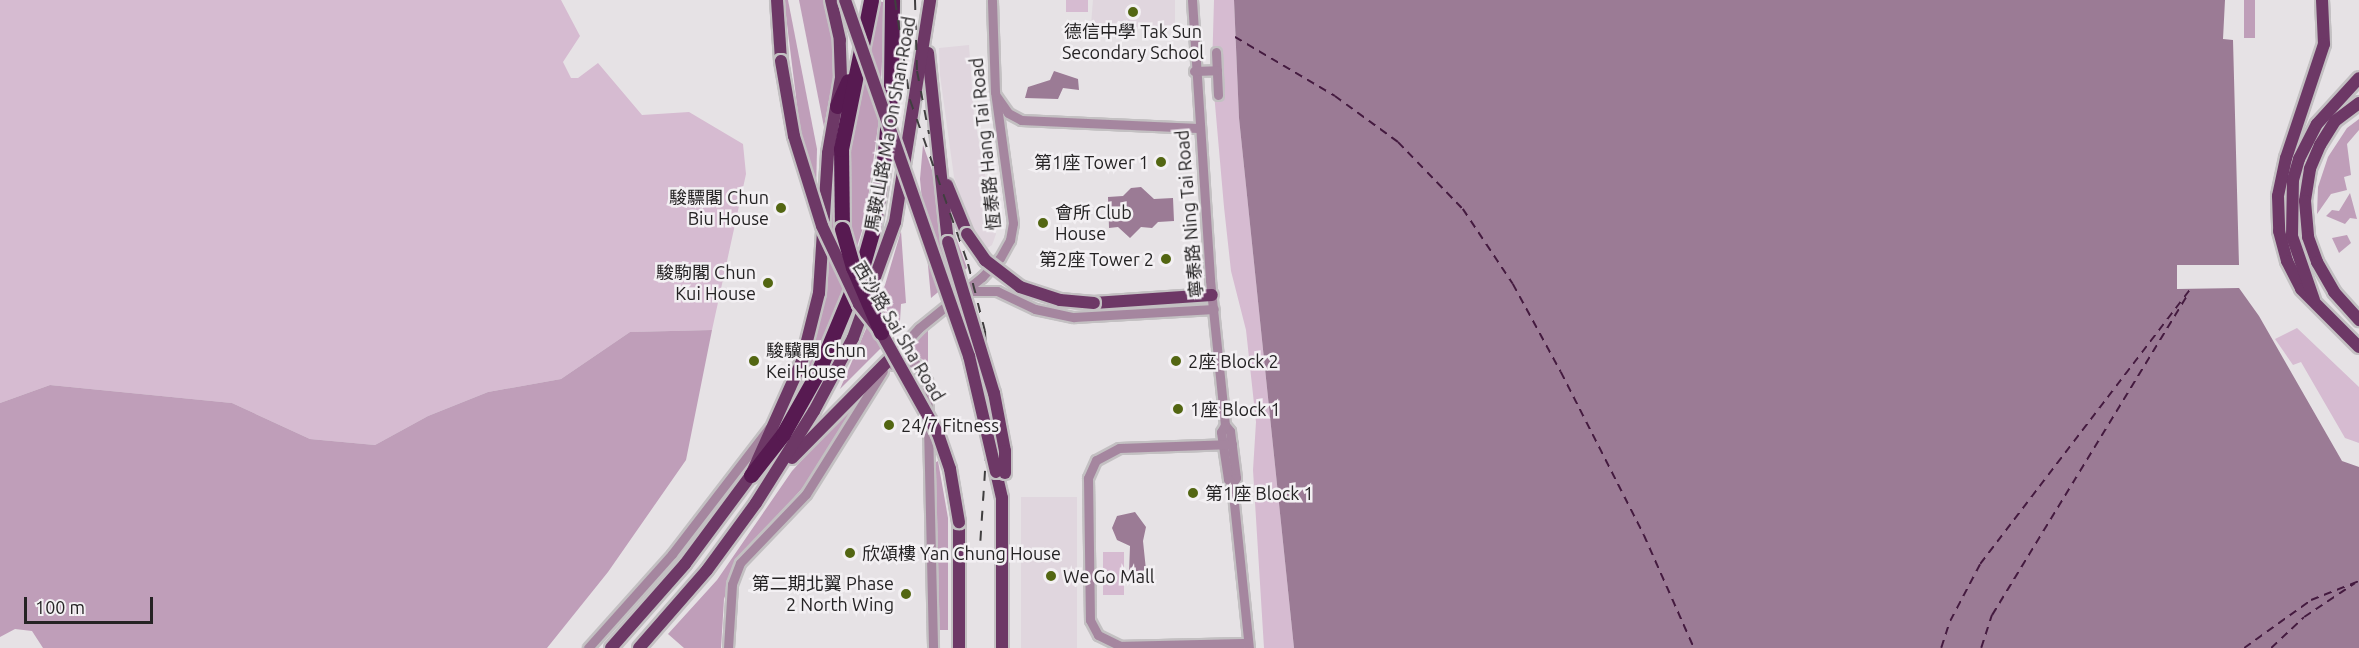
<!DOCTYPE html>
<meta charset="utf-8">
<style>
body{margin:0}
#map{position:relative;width:2359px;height:648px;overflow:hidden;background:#e6e2e5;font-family:Ubuntu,"Noto Sans TC",sans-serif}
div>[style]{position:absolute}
.built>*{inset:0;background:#e0d6de;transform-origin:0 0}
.green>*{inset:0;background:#d6bbd1;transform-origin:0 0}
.forest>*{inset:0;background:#bf9eb9;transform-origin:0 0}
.water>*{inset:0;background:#9b7b95}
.pier>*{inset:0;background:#e6e2e5}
.ferry>*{height:1.5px;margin-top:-0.75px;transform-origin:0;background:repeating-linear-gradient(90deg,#441a3f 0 8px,transparent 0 14px)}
.roads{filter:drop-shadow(2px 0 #c3c0c2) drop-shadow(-2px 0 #c3c0c2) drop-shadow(0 2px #c3c0c2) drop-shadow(0 -2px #c3c0c2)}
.minor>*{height:9px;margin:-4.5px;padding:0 4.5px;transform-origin:4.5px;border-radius:4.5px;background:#a5869f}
.major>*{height:12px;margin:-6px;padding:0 6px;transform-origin:6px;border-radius:6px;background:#6d3866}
.highway>*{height:15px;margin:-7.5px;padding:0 7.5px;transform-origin:7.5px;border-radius:7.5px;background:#571a51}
.rail>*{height:2px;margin-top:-1px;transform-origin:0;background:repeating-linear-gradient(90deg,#403e3f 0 10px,transparent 0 20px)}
.bridges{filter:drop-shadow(2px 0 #c3c0c2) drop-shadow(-2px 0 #c3c0c2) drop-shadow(0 2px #c3c0c2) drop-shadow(0 -2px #c3c0c2)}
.major-bridge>*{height:12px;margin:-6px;padding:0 6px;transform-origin:6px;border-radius:6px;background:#6d3866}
.highway-bridge>*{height:15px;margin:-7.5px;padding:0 7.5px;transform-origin:7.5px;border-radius:7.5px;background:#571a51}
.dots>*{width:16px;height:16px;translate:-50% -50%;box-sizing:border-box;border:3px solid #f3f0f3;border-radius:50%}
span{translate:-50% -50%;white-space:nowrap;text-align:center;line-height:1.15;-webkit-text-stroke:5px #f3f0f3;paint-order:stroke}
.poi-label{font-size:18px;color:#252324}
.right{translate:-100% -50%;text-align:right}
.left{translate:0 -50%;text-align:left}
.street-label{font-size:18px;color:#252324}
.scale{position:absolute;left:24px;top:597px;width:129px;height:27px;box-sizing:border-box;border:3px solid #252324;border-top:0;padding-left:8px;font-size:18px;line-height:21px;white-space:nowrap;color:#252324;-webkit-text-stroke:4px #f3f0f3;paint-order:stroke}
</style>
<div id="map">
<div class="built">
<div style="clip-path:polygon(1093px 0,1175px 0,1175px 29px,1091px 25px)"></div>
<div style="clip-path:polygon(969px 45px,974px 115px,996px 234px,992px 245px,980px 253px,954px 177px,940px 75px,939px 48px)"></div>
<div style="left:1021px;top:497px;width:56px;height:151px"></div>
</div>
<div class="green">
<div style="clip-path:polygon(0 0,561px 0,580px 36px,563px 62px,571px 78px,578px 78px,598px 63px,642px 115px,689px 112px,743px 144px,746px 174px,712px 330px,630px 332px,561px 379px,488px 392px,428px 416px,375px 445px,310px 439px,232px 403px,50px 385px,0 403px)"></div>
<div style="left:1066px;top:0;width:22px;height:12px"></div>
<div style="clip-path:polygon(1214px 0,1234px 0,1239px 118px,1294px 648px,1264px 648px,1253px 470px,1256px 422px,1246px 330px,1231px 271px,1224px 207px,1212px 70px)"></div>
<div style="clip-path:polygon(2297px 328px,2359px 387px,2359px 443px,2345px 438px,2301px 362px,2293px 365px,2275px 339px)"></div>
<div style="left:1103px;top:552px;width:21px;height:43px"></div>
</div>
<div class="forest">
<div style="clip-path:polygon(784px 0,788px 0,817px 149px,816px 193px,800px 129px)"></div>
<div style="clip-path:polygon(799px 0,824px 0,832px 25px,836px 63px,824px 127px)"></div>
<div style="left:2244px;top:0;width:11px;height:38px"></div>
<div style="clip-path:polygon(878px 1px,883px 2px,884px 23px,879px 119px,865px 221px,831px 331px,796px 398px,826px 287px,833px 201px,836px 231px,848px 226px,845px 160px)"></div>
<div style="clip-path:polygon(2359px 119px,2359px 130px,2347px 144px,2351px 175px,2344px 177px,2347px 190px,2331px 194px,2317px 214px,2318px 187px,2328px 157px,2347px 128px)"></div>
<div style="clip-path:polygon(923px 145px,967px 268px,931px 298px,920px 179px)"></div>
<div style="clip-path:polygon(2350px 193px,2357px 219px,2350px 218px,2345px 224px,2326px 216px,2332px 210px,2339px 211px)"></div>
<div style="clip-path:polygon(901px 231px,906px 303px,901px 304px,900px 321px,890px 339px,840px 389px,885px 285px)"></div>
<div style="clip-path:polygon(2347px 235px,2351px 243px,2339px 253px,2332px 238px)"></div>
<div style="clip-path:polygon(928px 329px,928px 363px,914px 354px,899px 356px)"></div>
<div style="clip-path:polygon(712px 330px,686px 460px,608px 572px,547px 648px,43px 648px,32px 631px,15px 629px,0 637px,0 403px,50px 385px,232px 403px,310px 439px,375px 445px,428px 416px,488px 392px,561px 379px,630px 332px)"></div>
<div style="clip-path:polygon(862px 394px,805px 485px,736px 565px,724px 599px,721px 648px,684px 648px,668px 634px,717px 580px,792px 471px)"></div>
<div style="clip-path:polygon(938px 461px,948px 518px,948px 630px,937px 630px,933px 464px)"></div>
</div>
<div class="water">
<div style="clip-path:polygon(1234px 0,2225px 0,2223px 39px,2233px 40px,2239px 265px,2177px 265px,2177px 288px,2239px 288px,2259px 316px,2342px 461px,2359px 467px,2359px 648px,1294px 648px,1239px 118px)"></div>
<div style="clip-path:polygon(1054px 71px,1078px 79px,1079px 90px,1063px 88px,1058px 99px,1025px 98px,1028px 87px,1050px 80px)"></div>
<div style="clip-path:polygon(1141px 187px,1154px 199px,1173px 198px,1174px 221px,1158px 222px,1152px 228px,1141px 227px,1130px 238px,1118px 227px,1109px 228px,1108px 197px,1123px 196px,1131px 188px)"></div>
<div style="clip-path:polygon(1135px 512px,1146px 527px,1143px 541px,1146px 570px,1129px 573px,1130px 546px,1117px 540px,1112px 528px,1117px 516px)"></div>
</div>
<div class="pier">
<div style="clip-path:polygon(2177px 265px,2239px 265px,2180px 268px,2180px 286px,2239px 288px,2177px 289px)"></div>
</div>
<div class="ferry">
<div style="left:1235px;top:37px;width:116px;rotate:30.5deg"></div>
<div style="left:1335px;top:96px;width:78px;rotate:36.1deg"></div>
<div style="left:1398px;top:142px;width:93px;rotate:45.9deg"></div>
<div style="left:1463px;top:209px;width:90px;rotate:56.3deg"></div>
<div style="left:1513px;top:284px;width:100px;rotate:61.4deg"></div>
<div style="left:1561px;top:372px;width:183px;rotate:63deg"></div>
<div style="left:1644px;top:535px;width:124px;rotate:66.1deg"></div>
<div style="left:1941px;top:648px;width:28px;rotate:-72deg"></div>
<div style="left:1950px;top:621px;width:64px;rotate:-62.2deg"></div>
<div style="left:1980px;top:564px;width:347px;rotate:-52.6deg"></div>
<div style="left:1981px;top:648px;width:35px;rotate:-72deg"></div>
<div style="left:1992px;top:615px;width:373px;rotate:-58.6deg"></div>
<div style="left:2244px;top:648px;width:82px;rotate:-35.6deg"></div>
<div style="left:2311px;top:600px;width:52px;rotate:-21.6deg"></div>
<div style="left:2271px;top:648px;width:45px;rotate:-43.2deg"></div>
<div style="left:2304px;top:617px;width:61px;rotate:-33.7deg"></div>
</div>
<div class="roads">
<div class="minor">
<div style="left:1192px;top:0;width:281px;rotate:86.3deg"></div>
<div style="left:1210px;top:280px;width:146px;rotate:84.1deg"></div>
<div style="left:1225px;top:425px;width:8px;rotate:50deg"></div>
<div style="left:1230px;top:431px;width:47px;rotate:82.7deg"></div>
<div style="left:1236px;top:478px;width:7px;rotate:124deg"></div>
<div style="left:1232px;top:484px;width:165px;rotate:84.1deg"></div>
<div style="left:1216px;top:52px;width:43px;rotate:87.3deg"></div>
<div style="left:1194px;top:71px;width:23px;rotate:-2deg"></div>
<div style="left:997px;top:97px;width:19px;rotate:55deg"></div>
<div style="left:1008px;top:113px;width:15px;rotate:28deg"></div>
<div style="left:1021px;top:120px;width:177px;rotate:2.6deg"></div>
<div style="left:967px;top:291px;width:30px"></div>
<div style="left:997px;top:291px;width:42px;rotate:25.3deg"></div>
<div style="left:1035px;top:309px;width:40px;rotate:12deg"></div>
<div style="left:1074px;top:317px;width:140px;rotate:-3.3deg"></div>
<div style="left:890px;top:359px;width:42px;rotate:-46.9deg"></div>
<div style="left:919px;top:328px;width:81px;rotate:-39deg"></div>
<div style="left:982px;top:277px;width:26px;rotate:-47deg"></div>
<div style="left:1000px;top:258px;width:21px;rotate:-61deg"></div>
<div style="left:1010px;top:240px;width:17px;rotate:-80deg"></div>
<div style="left:1013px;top:223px;width:132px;rotate:-97.8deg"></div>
<div style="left:995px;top:92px;width:92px;rotate:-91.9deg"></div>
<div style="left:893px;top:365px;width:22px;rotate:-5deg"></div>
<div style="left:915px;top:363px;width:22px;rotate:56deg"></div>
<div style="left:927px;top:381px;width:267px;rotate:88.7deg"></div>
<div style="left:1225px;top:425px;width:8px;rotate:120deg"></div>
<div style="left:1221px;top:432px;width:48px;rotate:81.5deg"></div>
<div style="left:1228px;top:479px;width:6px;rotate:51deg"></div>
<div style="left:1232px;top:444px;width:113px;rotate:178deg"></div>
<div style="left:1119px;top:448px;width:26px;rotate:152deg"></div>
<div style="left:1096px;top:460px;width:20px;rotate:114deg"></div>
<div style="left:1088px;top:478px;width:142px;rotate:89.2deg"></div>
<div style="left:1090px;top:620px;width:17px;rotate:62deg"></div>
<div style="left:1098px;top:635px;width:25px;rotate:26deg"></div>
<div style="left:1121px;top:646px;width:127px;rotate:-1.4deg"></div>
<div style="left:588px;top:648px;width:126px;rotate:-48.2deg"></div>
<div style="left:672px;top:554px;width:159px;rotate:-52.4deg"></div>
<div style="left:728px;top:648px;width:64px;rotate:-86.4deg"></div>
<div style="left:732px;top:584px;width:22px;rotate:-69deg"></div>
<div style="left:740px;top:563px;width:95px;rotate:-46.3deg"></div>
<div style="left:806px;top:494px;width:145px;rotate:-58deg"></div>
</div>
<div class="major">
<div style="left:777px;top:0;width:61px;rotate:86.2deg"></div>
<div style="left:2322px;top:0;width:44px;rotate:87.4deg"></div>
<div style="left:2324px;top:44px;width:120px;rotate:108.4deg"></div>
<div style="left:2286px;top:158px;width:39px;rotate:102deg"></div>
<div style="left:2278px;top:196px;width:35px;rotate:88deg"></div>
<div style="left:2279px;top:231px;width:31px;rotate:75deg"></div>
<div style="left:2287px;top:261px;width:31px;rotate:63deg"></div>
<div style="left:2301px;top:289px;width:82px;rotate:45deg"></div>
<div style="left:928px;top:53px;width:190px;rotate:84deg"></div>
<div style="left:2359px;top:103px;width:30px;rotate:143deg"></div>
<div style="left:2335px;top:121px;width:28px;rotate:122deg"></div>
<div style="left:2320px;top:145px;width:26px;rotate:113deg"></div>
<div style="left:2310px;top:169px;width:32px;rotate:99deg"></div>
<div style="left:2305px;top:201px;width:36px;rotate:85deg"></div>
<div style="left:2308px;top:237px;width:27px;rotate:70deg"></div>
<div style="left:2317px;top:262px;width:34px;rotate:60deg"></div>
<div style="left:2334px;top:292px;width:38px;rotate:48deg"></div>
<div style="left:947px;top:185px;width:53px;rotate:67.8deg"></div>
<div style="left:2314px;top:300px;width:68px;rotate:-109deg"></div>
<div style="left:2292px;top:236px;width:56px;rotate:-89deg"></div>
<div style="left:2293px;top:180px;width:22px;rotate:-74deg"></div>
<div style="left:2299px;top:159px;width:39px;rotate:-63deg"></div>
<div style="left:2317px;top:124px;width:62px;rotate:-47.6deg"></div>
<div style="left:1094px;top:303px;width:118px;rotate:-3.9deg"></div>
<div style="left:792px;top:458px;width:142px;rotate:-45.3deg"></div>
<div style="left:996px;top:472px;width:27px;rotate:77deg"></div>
<div style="left:1002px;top:498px;width:150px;rotate:90deg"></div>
<div style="left:611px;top:648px;width:112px;rotate:-48.6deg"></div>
<div style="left:685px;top:564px;width:111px;rotate:-53.4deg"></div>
<div style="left:751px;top:475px;width:125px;rotate:-65.9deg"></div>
<div style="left:802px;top:361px;width:70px;rotate:-76deg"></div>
<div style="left:819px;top:293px;width:140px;rotate:-86.3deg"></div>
<div style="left:828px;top:153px;width:76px;rotate:-80.2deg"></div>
<div style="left:841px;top:78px;width:38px;rotate:-92deg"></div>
<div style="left:840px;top:40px;width:41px;rotate:-102.7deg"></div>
<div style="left:639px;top:648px;width:103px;rotate:-48.9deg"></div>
<div style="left:707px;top:570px;width:83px;rotate:-53.8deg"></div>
<div style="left:756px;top:503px;width:109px;rotate:-57.8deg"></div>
<div style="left:814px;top:411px;width:83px;rotate:-61.9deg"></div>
<div style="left:853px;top:338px;width:123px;rotate:-70.1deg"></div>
<div style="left:895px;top:222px;width:225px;rotate:-81deg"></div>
<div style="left:959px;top:648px;width:126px;rotate:-90deg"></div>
</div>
<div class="highway">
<div style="left:837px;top:106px;width:27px;rotate:-66deg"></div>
<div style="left:842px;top:229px;width:80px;rotate:-90.7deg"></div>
<div style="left:841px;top:149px;width:152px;rotate:-78.6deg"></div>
<div style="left:751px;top:475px;width:52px;rotate:-52deg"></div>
<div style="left:783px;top:434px;width:71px;rotate:-60.6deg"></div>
<div style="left:818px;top:372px;width:117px;rotate:-67.4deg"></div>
<div style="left:863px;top:264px;width:36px;rotate:-74deg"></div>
<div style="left:873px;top:229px;width:78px;rotate:-81.1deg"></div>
<div style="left:885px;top:152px;width:67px;rotate:-84.9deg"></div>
<div style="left:891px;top:85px;width:85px;rotate:-89.3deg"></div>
</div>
</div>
<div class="rail">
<div style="left:895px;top:0;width:101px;rotate:81.5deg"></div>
<div style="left:910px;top:100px;width:174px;rotate:70.5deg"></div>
<div style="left:968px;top:264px;width:69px;rotate:75.8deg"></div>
<div style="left:985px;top:331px;width:80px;rotate:87.1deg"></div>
<div style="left:989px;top:411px;width:149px;rotate:93.8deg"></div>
<div style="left:915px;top:0;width:71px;rotate:88.4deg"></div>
<div style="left:917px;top:71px;width:64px;rotate:79.2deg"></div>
</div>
<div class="bridges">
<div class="major-bridge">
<div style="left:845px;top:0;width:377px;rotate:70.8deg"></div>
<div style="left:969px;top:356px;width:119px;rotate:76.9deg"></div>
<div style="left:781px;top:61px;width:76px;rotate:80.2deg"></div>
<div style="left:794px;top:136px;width:94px;rotate:72.7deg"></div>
<div style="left:822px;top:226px;width:86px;rotate:64.6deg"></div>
<div style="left:859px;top:304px;width:36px;rotate:52deg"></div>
<div style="left:881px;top:332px;width:117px;rotate:60.8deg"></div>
<div style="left:938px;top:434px;width:37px;rotate:71deg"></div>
<div style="left:950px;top:469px;width:54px;rotate:80.4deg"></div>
<div style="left:967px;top:234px;width:32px;rotate:55deg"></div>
<div style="left:985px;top:260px;width:44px;rotate:37.6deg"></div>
<div style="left:1020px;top:287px;width:42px;rotate:18deg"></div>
<div style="left:1060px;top:300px;width:34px;rotate:5deg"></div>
<div style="left:948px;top:242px;width:158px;rotate:73.1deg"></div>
<div style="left:994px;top:393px;width:59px;rotate:79.3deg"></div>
<div style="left:1005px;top:451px;width:22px;rotate:90deg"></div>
</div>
<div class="highway-bridge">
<div style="left:842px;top:229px;width:40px;rotate:74deg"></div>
<div style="left:853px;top:267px;width:71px;rotate:66.7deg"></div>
</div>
</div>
<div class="dots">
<div style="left:1133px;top:12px;background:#536612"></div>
<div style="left:1161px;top:162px;background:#536612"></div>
<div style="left:781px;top:208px;background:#536612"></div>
<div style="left:1043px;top:223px;background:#536612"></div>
<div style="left:1166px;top:259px;background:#536612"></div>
<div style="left:768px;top:283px;background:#536612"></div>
<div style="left:754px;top:361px;background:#536612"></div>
<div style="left:1176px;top:361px;background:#536612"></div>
<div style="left:1178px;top:409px;background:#536612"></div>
<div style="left:889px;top:425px;background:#536612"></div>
<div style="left:1193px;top:493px;background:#536612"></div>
<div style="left:850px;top:553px;background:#536612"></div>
<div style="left:1051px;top:576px;background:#536612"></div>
<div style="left:906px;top:594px;background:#536612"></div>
</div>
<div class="poi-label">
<span style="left:1133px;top:42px">德信中學 Tak Sun<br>Secondary School</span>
<span class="right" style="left:1149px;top:162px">第1座 Tower 1</span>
<span class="right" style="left:769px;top:208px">駿驃閣 Chun<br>Biu House</span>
<span class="left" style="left:1055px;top:223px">會所 Club<br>House</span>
<span class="right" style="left:1154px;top:259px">第2座 Tower 2</span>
<span class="right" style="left:756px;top:283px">駿駒閣 Chun<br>Kui House</span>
<span class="left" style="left:766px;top:361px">駿驥閣 Chun<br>Kei House</span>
<span class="left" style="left:1188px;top:361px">2座 Block 2</span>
<span class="left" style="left:1190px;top:409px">1座 Block 1</span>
<span class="left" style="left:901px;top:425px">24/7 Fitness</span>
<span class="left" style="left:1205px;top:493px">第1座 Block 1</span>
<span class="left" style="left:862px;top:553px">欣頌樓 Yan Chung House</span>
<span class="left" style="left:1063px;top:576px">We Go Mall</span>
<span class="right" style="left:894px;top:594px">第二期北翼 Phase<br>2 North Wing</span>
</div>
<div class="street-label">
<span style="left:890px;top:124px;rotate:-80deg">馬鞍山路 Ma On Shan Road</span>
<span style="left:985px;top:144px;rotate:-96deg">恆泰路 Hang Tai Road</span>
<span style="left:1189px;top:214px;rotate:-95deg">寧泰路 Ning Tai Road</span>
<span style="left:899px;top:331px;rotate:59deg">西沙路 Sai Sha Road</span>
</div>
<div class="scale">100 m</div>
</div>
